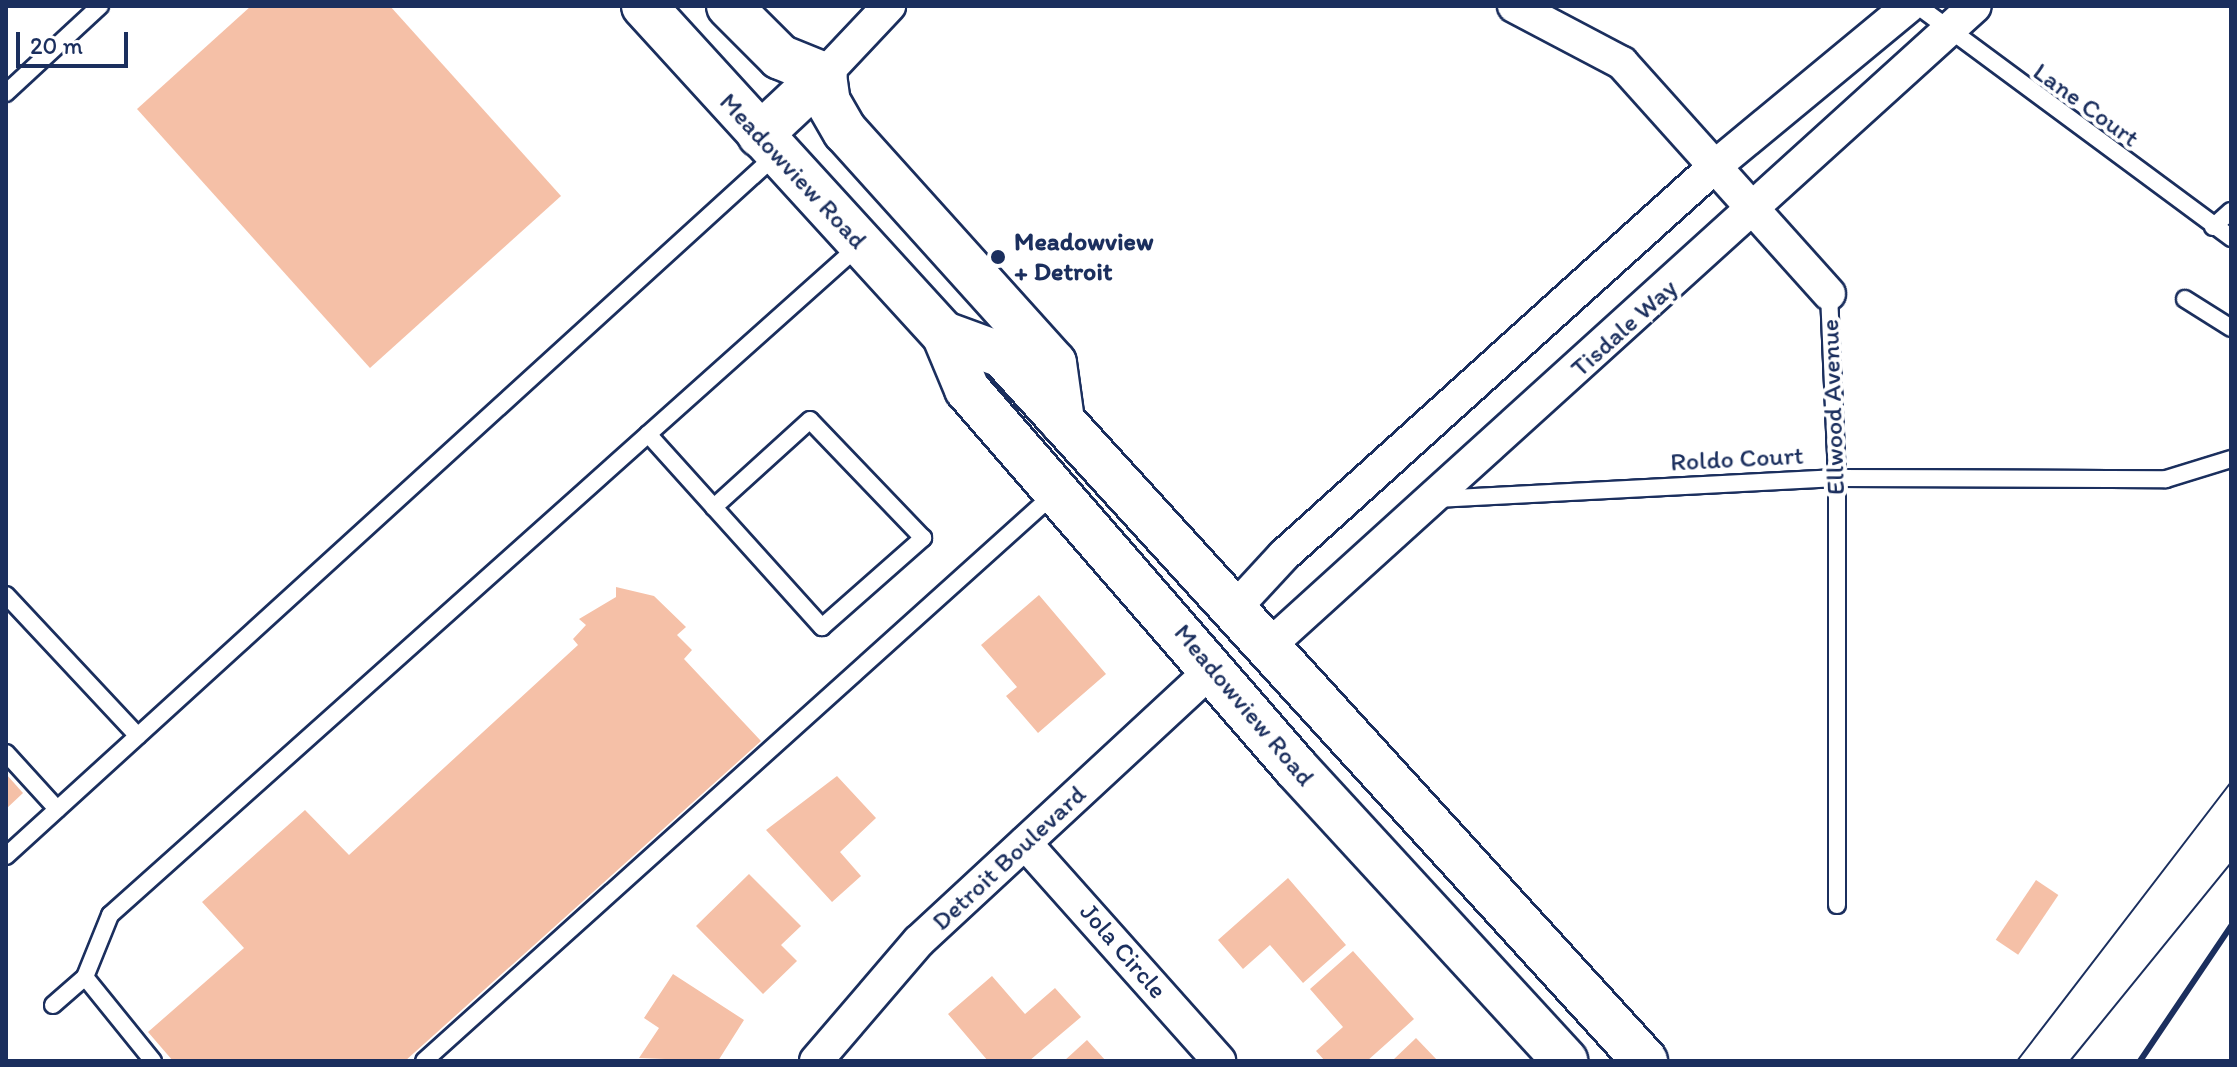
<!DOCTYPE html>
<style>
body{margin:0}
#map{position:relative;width:2237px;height:1067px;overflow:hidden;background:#fff;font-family:Itim,sans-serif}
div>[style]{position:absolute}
.building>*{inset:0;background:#f5c0a7;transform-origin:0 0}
.roads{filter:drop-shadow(2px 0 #1b2f5e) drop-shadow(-2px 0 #1b2f5e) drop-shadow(0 2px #1b2f5e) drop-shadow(0 -2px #1b2f5e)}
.lane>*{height:16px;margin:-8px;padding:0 8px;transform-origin:8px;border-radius:8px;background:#fff}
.street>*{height:32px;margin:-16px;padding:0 16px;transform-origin:16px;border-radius:16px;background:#fff}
.secondary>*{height:44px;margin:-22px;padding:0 22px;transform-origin:22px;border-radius:22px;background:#fff}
.tram>*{height:2px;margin:-1px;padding:0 1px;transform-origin:1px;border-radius:1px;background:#1b2f5e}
.rail>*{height:6px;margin:-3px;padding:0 3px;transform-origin:3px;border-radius:3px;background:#1b2f5e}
.dots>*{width:22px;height:22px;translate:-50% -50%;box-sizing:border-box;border:4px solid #fff;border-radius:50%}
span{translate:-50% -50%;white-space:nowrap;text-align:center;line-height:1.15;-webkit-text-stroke:8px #fff;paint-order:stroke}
.street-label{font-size:26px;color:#1b2f5e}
.poi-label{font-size:26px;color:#1b2f5e;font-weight:700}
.left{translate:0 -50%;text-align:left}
.frame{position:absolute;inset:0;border:8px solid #1b2f5e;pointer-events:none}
.scale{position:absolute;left:16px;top:32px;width:112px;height:36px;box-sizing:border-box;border:4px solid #1b2f5e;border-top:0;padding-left:10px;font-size:24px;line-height:28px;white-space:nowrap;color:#1b2f5e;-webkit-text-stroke:6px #fff;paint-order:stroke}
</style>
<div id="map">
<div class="building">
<div style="clip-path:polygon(251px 6px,390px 6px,561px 196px,370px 368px,137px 109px)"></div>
<div style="clip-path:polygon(616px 587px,654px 596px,686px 627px,677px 635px,692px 650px,684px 659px,761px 741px,405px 1061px,173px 1061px,148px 1032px,244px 948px,202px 902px,305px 810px,349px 855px,578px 645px,573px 639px,586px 625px,579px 619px,616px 597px)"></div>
<div style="clip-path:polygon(1039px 595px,1106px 674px,1038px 733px,1006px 696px,1017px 687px,981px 645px)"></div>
<div style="clip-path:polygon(6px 774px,23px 793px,6px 809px)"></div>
<div style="clip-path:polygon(837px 776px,876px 818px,840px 852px,861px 876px,832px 902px,766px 830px)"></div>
<div style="clip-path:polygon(749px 874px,801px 926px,781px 945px,797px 961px,763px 994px,696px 926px)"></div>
<div style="clip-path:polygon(1288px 878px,1346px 945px,1303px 983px,1270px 945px,1243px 969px,1218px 940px)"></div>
<div style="left:2036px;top:880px;width:27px;height:72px;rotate:34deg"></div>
<div style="clip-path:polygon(1353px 951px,1414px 1019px,1367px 1061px,1325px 1061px,1316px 1051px,1343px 1027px,1310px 989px)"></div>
<div style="clip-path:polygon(673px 974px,744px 1020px,718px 1061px,639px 1058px,659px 1028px,644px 1018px)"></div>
<div style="clip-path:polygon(992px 976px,1025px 1014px,1055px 988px,1081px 1017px,1029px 1061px,988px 1061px,948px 1014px)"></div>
<div style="clip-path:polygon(1416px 1038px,1438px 1061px,1392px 1061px)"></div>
<div style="clip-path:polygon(1087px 1040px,1106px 1061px,1064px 1061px)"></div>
</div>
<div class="roads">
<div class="lane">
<div style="left:1918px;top:6px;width:390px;rotate:36.5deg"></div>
<div style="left:6px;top:93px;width:128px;rotate:-42.8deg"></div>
<div style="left:2213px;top:227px;width:24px;rotate:-42deg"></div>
<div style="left:1829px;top:294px;width:184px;rotate:87.5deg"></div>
<div style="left:1837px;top:478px;width:427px;rotate:90deg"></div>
<div style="left:2185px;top:299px;width:54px;rotate:32.2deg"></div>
<div style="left:648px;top:434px;width:260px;rotate:48deg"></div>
<div style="left:822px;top:627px;width:135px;rotate:-41.4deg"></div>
<div style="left:923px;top:538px;width:163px;rotate:-133.8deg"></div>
<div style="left:810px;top:420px;width:130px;rotate:137.8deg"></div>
<div style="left:1436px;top:499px;width:402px;rotate:-3deg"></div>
<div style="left:1837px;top:478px;width:329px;rotate:0.2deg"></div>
<div style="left:2166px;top:479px;width:68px;rotate:-17.1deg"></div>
<div style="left:6px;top:595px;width:193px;rotate:46.9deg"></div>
<div style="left:6px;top:753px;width:76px;rotate:47.7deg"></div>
<div style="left:6px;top:856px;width:1043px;rotate:-42.32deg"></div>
<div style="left:85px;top:977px;width:108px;rotate:51deg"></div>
<div style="left:53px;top:1005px;width:43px;rotate:-41.2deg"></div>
<div style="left:85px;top:977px;width:67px;rotate:-68deg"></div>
<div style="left:110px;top:915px;width:1006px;rotate:-41.78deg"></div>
<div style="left:424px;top:1061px;width:849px;rotate:-41.99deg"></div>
</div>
<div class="street">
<div style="left:1514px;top:6px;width:122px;rotate:27.8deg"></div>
<div style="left:1622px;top:63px;width:310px;rotate:48.1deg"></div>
<div style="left:824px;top:75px;width:95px;rotate:-46.7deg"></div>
<div style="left:1236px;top:607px;width:69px;rotate:-47.3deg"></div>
<div style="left:1283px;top:556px;width:579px;rotate:-42.06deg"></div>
<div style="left:1713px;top:168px;width:254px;rotate:-39.6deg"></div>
<div style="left:1270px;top:645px;width:951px;rotate:-42.19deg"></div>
<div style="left:1025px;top:843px;width:292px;rotate:48.3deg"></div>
<div style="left:816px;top:1061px;width:158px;rotate:-49.4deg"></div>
<div style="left:919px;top:941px;width:402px;rotate:-42.8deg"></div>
</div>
<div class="secondary">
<div style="left:644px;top:6px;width:445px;rotate:47.6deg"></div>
<div style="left:944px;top:334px;width:60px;rotate:67.3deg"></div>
<div style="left:967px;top:389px;width:502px;rotate:49.04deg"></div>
<div style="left:1296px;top:768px;width:398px;rotate:47.4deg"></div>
<div style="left:729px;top:6px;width:72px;rotate:45deg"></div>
<div style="left:780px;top:57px;width:48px;rotate:22.2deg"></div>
<div style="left:824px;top:75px;width:27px;rotate:82deg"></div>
<div style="left:828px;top:102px;width:34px;rotate:60deg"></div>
<div style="left:845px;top:131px;width:312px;rotate:48deg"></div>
<div style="left:1054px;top:363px;width:59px;rotate:82.1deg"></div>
<div style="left:760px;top:135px;width:88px;rotate:-43.2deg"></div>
<div style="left:944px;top:334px;width:62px;rotate:19.9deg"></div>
<div style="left:1002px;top:355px;width:955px;rotate:47.67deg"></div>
</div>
</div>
<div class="tram">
<div style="left:2017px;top:1061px;width:352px;rotate:-52.5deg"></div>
<div style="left:2070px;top:1061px;width:255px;rotate:-50.9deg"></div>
</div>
<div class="rail">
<div style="left:2140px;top:1061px;width:163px;rotate:-56deg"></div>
</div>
<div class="dots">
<div style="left:998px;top:257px;background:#1b2f5e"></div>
</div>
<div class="street-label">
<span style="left:2086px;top:105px;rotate:36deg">Lane Court</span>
<span style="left:793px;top:171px;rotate:47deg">Meadowview Road</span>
<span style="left:1624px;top:328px;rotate:-42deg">Tisdale Way</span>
<span style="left:1833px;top:407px;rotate:-92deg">Ellwood Avenue</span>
<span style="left:1737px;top:459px;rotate:-3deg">Roldo Court</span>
<span style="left:1244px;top:705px;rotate:50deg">Meadowview Road</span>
<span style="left:1009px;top:858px;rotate:-43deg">Detroit Boulevard</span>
<span style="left:1123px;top:951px;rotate:49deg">Jola Circle</span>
</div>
<div class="poi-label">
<span class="left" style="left:1014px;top:257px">Meadowview<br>+ Detroit</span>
</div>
<div class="frame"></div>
<div class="scale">20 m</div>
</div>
